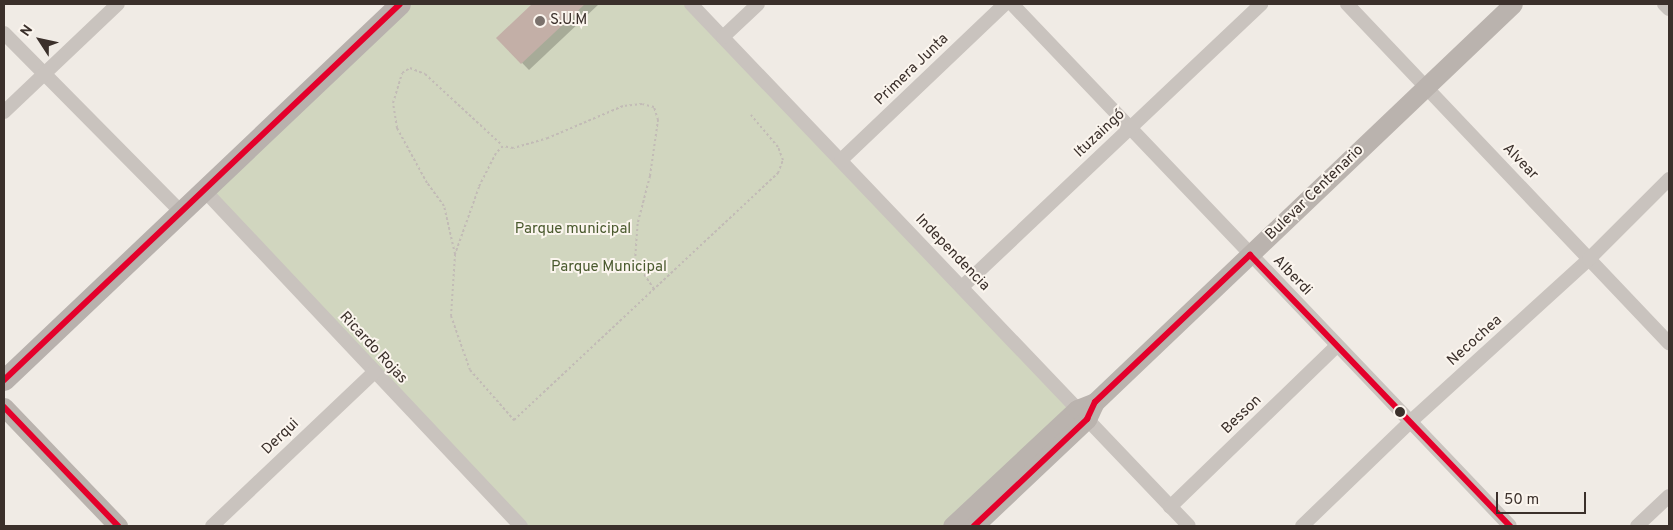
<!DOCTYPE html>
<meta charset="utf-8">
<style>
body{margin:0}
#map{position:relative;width:1673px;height:530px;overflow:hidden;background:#f0ebe5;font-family:Overpass,sans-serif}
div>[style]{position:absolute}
.green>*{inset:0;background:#d1d6bf}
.shadow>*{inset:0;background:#0003}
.building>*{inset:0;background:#c3afa7}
.path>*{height:2px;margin-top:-1px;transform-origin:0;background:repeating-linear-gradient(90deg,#c2bbb6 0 2.5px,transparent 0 5px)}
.minor>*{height:14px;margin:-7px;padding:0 7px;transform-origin:7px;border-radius:7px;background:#c9c3be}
.secondary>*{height:19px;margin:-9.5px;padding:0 9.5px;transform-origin:9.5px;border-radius:9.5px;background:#bab3ae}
.primary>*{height:21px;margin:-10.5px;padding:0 10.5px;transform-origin:10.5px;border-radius:10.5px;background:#b8b1ad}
.bus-1>*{height:6px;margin:-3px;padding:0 3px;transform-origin:3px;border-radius:3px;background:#e4002b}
.dots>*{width:14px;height:14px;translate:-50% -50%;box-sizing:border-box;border:2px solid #fbf5ee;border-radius:50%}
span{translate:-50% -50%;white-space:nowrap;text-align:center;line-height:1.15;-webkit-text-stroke:4px #fbf5ee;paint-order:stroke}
.poi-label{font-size:15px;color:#3b302b}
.left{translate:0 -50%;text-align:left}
.street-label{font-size:15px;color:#3b302b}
.park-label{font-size:15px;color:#4a5a2e}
.frame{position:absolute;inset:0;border:5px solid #3b302b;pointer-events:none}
.north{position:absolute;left:15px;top:15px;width:50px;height:50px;-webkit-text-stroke:4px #fbf5ee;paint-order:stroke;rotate:305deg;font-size:14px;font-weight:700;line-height:20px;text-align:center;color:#3b302b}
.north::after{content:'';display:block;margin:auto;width:18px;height:22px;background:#3b302b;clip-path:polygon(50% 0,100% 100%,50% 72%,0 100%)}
.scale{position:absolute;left:1496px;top:492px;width:90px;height:22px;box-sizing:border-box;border:2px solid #3b302b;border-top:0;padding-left:6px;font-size:15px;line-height:18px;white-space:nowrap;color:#3b302b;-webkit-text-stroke:4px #fbf5ee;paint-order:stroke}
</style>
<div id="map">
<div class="green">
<div style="clip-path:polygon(400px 4px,691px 4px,1077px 409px,952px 526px,521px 526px,204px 190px)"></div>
</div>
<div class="shadow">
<div style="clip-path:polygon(534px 4px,599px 4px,529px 70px,498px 38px)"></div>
</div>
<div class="building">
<div style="clip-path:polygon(532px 4px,585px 4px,521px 64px,496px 38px)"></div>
</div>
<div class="path">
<div style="left:455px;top:254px;width:49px;rotate:-102.9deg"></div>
<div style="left:444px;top:206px;width:29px;rotate:-126deg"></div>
<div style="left:427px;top:183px;width:63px;rotate:-118.6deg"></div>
<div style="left:397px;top:128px;width:25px;rotate:-99deg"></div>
<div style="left:393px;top:103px;width:31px;rotate:-73deg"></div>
<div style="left:402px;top:73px;width:9px;rotate:-32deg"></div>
<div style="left:410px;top:68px;width:16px;rotate:22deg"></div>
<div style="left:425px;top:74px;width:105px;rotate:42.7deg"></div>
<div style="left:654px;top:289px;width:34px;rotate:-124deg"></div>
<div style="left:635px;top:261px;width:39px;rotate:-86deg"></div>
<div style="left:638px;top:222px;width:48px;rotate:-75.4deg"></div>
<div style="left:650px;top:176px;width:57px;rotate:-81.9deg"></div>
<div style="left:658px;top:120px;width:14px;rotate:-107deg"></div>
<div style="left:654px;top:107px;width:12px;rotate:-166deg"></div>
<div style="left:642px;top:104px;width:19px;rotate:174deg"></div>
<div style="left:623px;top:106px;width:82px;rotate:156.9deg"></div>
<div style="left:548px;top:138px;width:36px;rotate:164deg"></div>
<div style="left:513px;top:148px;width:10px;rotate:-169deg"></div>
<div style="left:503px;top:146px;width:10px;rotate:135deg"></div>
<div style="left:496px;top:153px;width:38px;rotate:117deg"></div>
<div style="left:479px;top:187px;width:71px;rotate:109.7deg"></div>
<div style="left:455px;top:254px;width:62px;rotate:93.7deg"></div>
<div style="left:451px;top:316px;width:57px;rotate:70.6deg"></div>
<div style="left:470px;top:370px;width:67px;rotate:48.7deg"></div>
<div style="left:514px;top:420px;width:362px;rotate:-43.1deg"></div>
<div style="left:778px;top:173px;width:14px;rotate:-69deg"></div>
<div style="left:783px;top:160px;width:14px;rotate:-111deg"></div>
<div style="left:778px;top:147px;width:42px;rotate:-130.2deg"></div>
</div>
<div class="minor">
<div style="left:691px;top:4px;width:721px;rotate:46.35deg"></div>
<div style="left:1012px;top:4px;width:721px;rotate:46.35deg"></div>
<div style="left:1347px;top:4px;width:468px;rotate:46.5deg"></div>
<div style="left:1664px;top:4px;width:7px;rotate:45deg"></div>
<div style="left:4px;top:33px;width:252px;rotate:45.3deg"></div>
<div style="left:723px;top:37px;width:48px;rotate:-43.3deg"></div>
<div style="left:4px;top:112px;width:157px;rotate:-43.5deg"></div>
<div style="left:841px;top:160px;width:226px;rotate:-43.6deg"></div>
<div style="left:204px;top:190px;width:462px;rotate:46.7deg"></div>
<div style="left:962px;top:287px;width:412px;rotate:-43.4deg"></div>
<div style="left:1170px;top:507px;width:232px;rotate:-44deg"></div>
<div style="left:212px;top:526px;width:224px;rotate:-43.5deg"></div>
<div style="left:1302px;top:526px;width:150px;rotate:-43.9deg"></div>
<div style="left:1410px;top:422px;width:242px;rotate:-42.3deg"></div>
<div style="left:1589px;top:259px;width:113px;rotate:-45deg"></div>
<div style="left:1637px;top:526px;width:44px;rotate:-43.2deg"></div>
</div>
<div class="secondary">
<div style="left:4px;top:407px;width:165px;rotate:46.2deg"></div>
<div style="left:952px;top:526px;width:171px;rotate:-43.1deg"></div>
<div style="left:1077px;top:409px;width:19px;rotate:-21deg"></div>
<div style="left:974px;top:526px;width:156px;rotate:-43.4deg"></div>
<div style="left:1087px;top:419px;width:19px;rotate:-65deg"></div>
<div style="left:1095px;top:402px;width:577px;rotate:-43.6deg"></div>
</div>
<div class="primary">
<div style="left:4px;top:380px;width:546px;rotate:-43.52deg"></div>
</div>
<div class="bus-1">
<div style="left:4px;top:380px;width:546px;rotate:-43.52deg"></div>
<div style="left:4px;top:407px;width:165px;rotate:46.2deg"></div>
<div style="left:974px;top:526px;width:156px;rotate:-43.4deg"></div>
<div style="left:1087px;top:419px;width:19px;rotate:-65deg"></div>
<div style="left:1095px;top:402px;width:214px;rotate:-43.5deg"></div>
<div style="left:1250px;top:255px;width:376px;rotate:46.2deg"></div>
</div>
<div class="dots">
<div style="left:540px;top:21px;background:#7a716c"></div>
<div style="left:1400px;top:412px;background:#3b302b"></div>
</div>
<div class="poi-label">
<span class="left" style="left:550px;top:21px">S.U.M</span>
</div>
<div class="street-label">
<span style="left:912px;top:70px;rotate:-44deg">Primera Junta</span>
<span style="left:1100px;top:134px;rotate:-43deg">Ituzaingó</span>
<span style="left:1520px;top:162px;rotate:46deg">Alvear</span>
<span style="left:1315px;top:193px;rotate:-44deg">Bulevar Centenario</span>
<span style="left:952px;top:253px;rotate:46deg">Independencia</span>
<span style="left:1292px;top:276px;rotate:46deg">Alberdi</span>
<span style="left:1475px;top:341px;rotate:-42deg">Necochea</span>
<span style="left:373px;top:348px;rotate:47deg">Ricardo Rojas</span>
<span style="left:1242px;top:415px;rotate:-44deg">Besson</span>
<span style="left:281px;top:437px;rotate:-44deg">Derqui</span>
</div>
<div class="park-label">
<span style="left:573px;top:230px">Parque municipal</span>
<span style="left:609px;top:268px">Parque Municipal</span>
</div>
<div class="frame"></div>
<div class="north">N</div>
<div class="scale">50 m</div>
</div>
